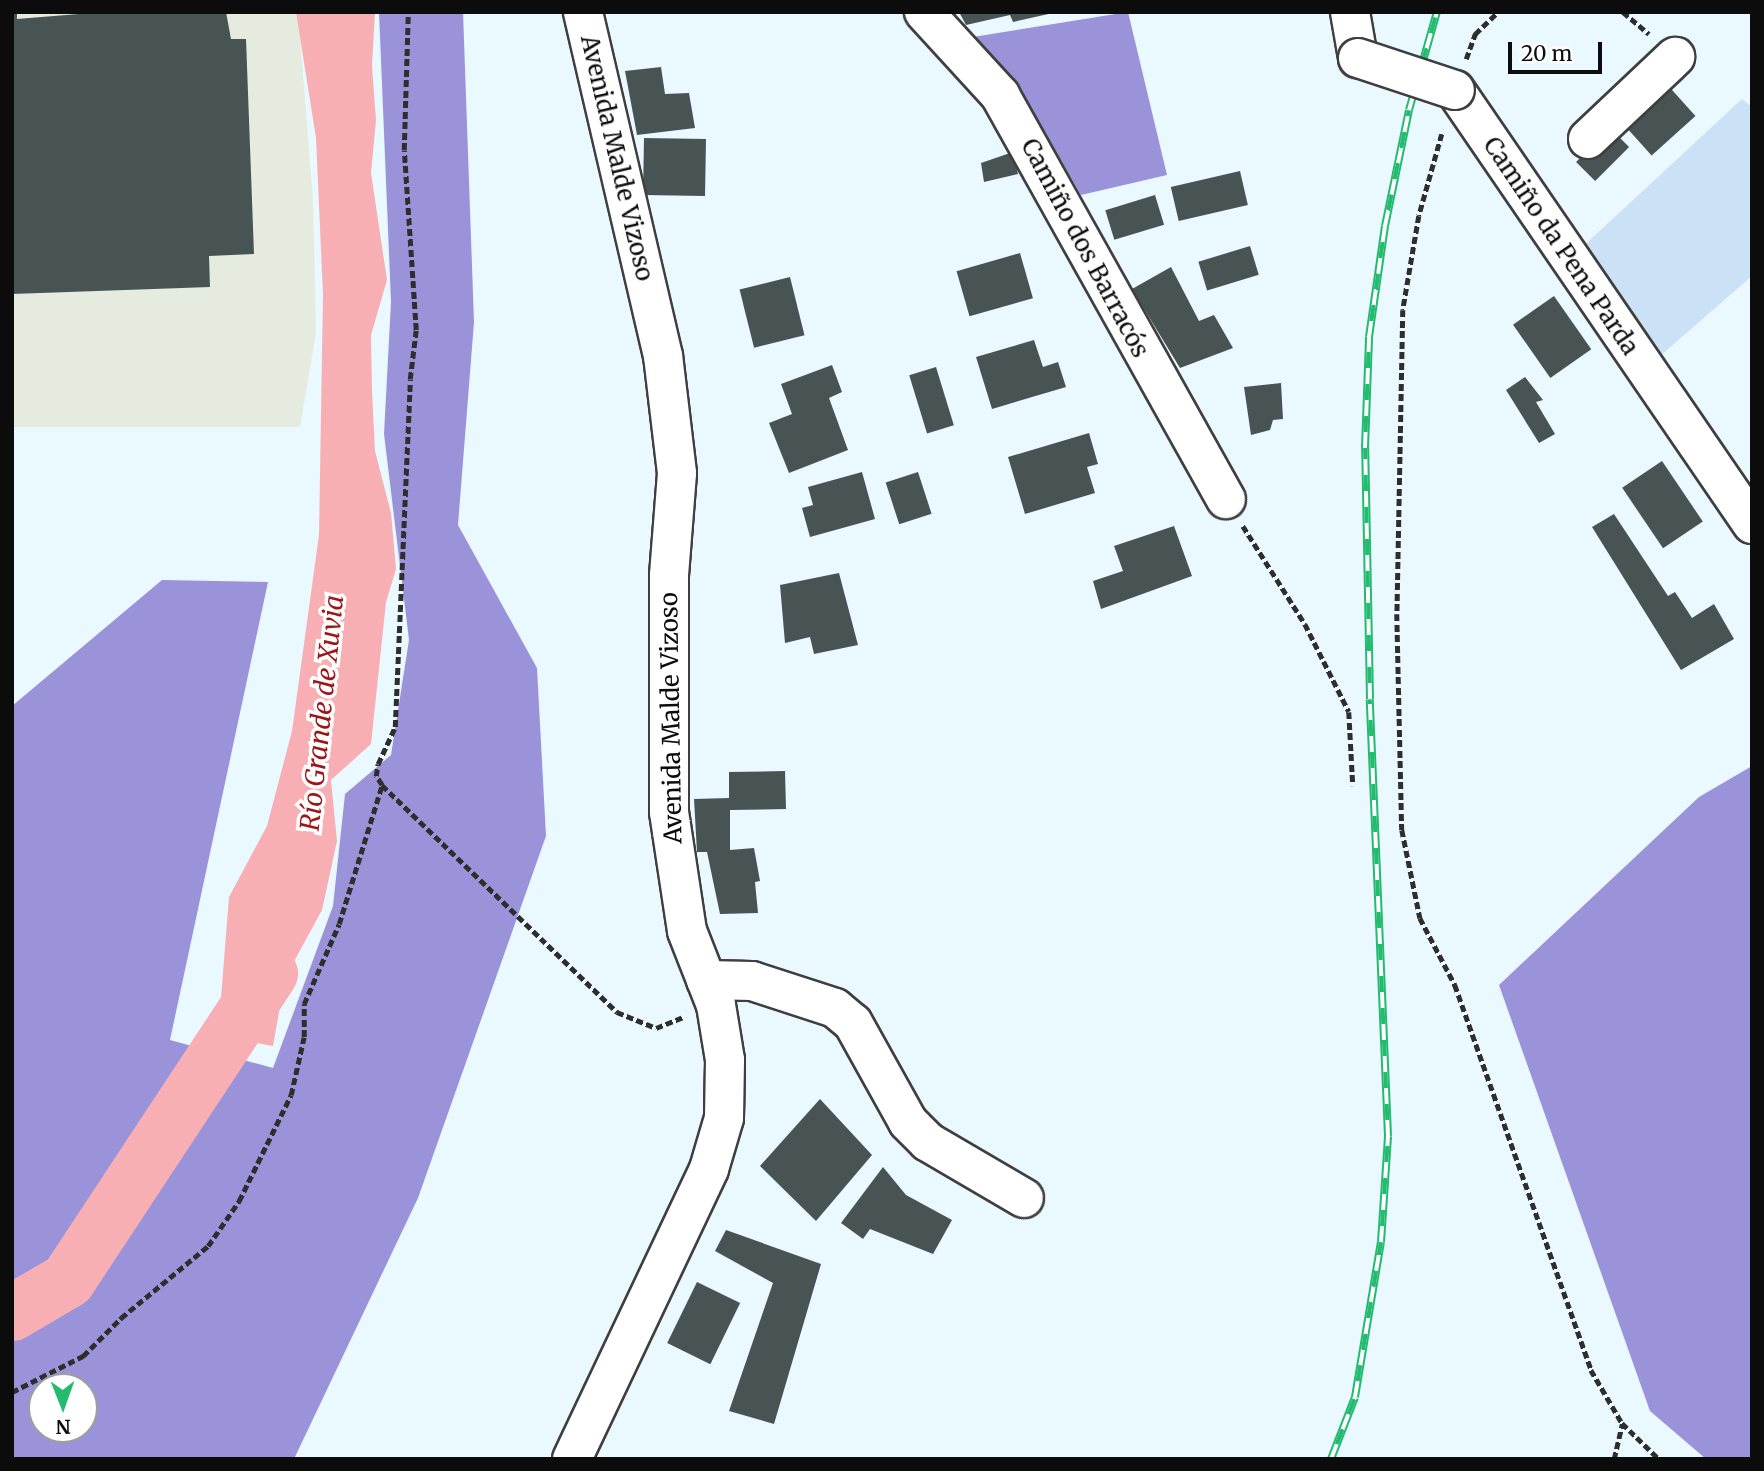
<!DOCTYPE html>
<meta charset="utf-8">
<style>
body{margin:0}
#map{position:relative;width:1764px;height:1471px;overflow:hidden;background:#eaf8ff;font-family:Merriweather,serif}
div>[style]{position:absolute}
.industrial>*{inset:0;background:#e6ebdf}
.farmland>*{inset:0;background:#cbe1f5}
.forest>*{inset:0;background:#9a93da}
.water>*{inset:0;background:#f7afb4}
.river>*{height:56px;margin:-28px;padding:0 28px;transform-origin:28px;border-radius:28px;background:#f7afb4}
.building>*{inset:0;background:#485453;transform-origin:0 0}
.path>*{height:4.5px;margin-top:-2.25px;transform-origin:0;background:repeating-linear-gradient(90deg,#2e2e2e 0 7px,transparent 0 10.5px)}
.roads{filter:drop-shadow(2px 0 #3f3f3f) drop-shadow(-2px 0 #3f3f3f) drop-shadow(0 2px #3f3f3f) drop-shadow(0 -2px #3f3f3f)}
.minor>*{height:38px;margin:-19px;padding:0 19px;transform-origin:19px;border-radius:19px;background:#fff}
.rail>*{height:8px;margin-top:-4px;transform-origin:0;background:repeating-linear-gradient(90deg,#fff 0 16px,#23bc6f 0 32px);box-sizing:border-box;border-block:2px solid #23bc6f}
.bridges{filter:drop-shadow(2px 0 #3f3f3f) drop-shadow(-2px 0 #3f3f3f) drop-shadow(0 2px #3f3f3f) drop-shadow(0 -2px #3f3f3f)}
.minor-bridge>*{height:38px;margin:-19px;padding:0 19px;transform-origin:19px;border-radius:19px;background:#fff}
span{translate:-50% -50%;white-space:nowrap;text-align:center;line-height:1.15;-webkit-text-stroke:7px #fff;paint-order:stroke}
.street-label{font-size:24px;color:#0c0c0c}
.water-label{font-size:26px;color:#9e1417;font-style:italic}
.frame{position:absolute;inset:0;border:14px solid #0c0c0c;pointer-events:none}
.north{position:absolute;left:28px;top:1373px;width:70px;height:70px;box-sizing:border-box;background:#fff;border:2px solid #9e9e9e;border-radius:50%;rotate:179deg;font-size:19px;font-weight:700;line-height:28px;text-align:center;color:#0c0c0c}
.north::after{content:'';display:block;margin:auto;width:24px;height:32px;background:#23bc6f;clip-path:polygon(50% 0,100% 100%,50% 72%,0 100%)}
.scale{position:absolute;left:1508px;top:42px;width:94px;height:32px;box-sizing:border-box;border:4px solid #0c0c0c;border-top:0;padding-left:9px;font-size:21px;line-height:24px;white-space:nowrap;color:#0c0c0c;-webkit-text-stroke:5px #fff;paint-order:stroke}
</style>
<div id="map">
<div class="industrial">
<div style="clip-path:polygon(12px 12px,298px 12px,313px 199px,316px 333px,300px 427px,12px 427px)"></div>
</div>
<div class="farmland">
<div style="clip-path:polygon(1742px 99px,1752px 107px,1752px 276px,1652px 363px,1578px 251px)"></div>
</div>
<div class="forest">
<div style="clip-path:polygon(evenodd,379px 12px,463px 12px,474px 322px,458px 525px,537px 668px,546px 836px,418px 1198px,294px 1459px,12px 1459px,12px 706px,162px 580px,268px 582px,170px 1040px,273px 1068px,333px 906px,345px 794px,391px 755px,409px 640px,384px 434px,391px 302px,379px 12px,42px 1387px,84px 1387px,84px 1429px,42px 1429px,42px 1387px)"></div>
<div style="clip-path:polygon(1128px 12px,1167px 175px,1081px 195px,1034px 113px,973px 37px)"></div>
<div style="clip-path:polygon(1752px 766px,1752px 1459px,1706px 1459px,1650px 1411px,1499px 985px,1699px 797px)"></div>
</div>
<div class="water">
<div style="clip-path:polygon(296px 12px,375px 12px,372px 66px,376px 120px,371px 173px,387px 280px,371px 335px,372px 391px,375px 451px,391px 513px,396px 569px,386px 602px,371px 744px,331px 780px,337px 841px,322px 910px,285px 978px,273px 1046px,218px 1036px,229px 897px,267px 826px,292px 731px,319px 535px,323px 295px,316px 138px)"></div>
</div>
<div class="river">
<div style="left:12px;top:1313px;width:65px;rotate:-30.5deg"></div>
<div style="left:68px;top:1280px;width:367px;rotate:-56.6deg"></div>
</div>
<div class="building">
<div style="clip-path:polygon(12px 12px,17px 12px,17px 19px,103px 12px,226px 12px,231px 39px,246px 39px,254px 254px,209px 256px,210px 287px,12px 294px)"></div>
<div style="clip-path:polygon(959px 12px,1053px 12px,1053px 13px,1013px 22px,1010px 15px,966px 25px)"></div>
<div style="clip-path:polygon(661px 67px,665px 94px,689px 93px,695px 128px,637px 135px,625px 71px)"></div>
<div style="left:1664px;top:81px;width:47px;height:59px;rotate:48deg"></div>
<div style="left:1610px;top:128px;width:27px;height:48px;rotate:45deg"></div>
<div style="left:706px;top:139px;width:57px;height:62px;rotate:91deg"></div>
<div style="clip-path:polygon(1013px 152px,1018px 174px,984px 182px,981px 163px)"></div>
<div style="left:1240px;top:171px;width:35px;height:71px;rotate:77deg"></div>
<div style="left:1155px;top:195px;width:31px;height:52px;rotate:73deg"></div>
<div style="left:1250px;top:246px;width:30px;height:54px;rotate:73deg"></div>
<div style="left:1020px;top:253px;width:47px;height:66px;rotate:74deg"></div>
<div style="clip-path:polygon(1171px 267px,1199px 321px,1214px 315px,1233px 348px,1180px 368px,1132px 289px)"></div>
<div style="left:790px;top:277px;width:60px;height:52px;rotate:76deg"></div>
<div style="left:1554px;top:296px;width:65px;height:50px;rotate:55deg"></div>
<div style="clip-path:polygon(1034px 340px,1043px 367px,1058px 362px,1066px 387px,992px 409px,976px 357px)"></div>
<div style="clip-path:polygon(832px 365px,842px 392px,829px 398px,848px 450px,789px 473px,769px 423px,792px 414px,781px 384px)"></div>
<div style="left:936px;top:367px;width:61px;height:28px;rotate:73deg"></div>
<div style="clip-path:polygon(1525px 377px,1543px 400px,1536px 402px,1555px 434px,1539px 443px,1506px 390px)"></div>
<div style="clip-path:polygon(1281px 383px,1283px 419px,1273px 420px,1270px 430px,1251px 435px,1244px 387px)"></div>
<div style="clip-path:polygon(1089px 433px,1098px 464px,1087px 467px,1095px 493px,1025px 514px,1008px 457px)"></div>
<div style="left:1662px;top:461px;width:73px;height:48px;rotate:56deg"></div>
<div style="clip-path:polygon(862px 472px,875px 519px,810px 537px,802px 508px,813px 505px,808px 487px)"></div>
<div style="left:918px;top:472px;width:44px;height:34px;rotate:72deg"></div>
<div style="clip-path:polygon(1614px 514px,1668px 596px,1675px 592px,1692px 618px,1714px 604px,1734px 639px,1681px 670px,1592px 527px)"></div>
<div style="clip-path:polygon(1174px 526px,1192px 576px,1101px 609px,1093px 581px,1123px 571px,1114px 546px)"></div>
<div style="clip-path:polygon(839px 573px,858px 645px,814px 654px,810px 637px,785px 643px,780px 585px)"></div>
<div style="clip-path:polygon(785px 771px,786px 809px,730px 810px,730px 850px,754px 848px,760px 881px,755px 882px,758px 913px,720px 914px,707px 852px,697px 852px,694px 799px,729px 798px,729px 772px)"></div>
<div style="clip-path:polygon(820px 1099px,872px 1155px,816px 1221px,760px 1166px)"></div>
<div style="clip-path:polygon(883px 1167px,906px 1195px,952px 1220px,933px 1254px,870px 1229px,863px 1239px,841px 1223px)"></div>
<div style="clip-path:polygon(726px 1230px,821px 1264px,774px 1424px,729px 1411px,773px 1283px,715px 1251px)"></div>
<div style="left:697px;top:1282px;width:48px;height:68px;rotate:26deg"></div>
</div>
<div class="path">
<div style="left:1623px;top:12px;width:34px;rotate:40deg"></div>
<div style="left:1466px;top:59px;width:27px;rotate:-70deg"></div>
<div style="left:1475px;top:34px;width:32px;rotate:-44deg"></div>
<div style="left:1442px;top:134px;width:85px;rotate:105.7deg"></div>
<div style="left:1419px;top:216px;width:95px;rotate:99.7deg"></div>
<div style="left:1403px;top:310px;width:304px;rotate:91.1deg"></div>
<div style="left:1397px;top:614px;width:216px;rotate:88.7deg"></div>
<div style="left:1402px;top:830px;width:90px;rotate:78.4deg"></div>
<div style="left:1420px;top:918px;width:76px;rotate:62.4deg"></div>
<div style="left:1455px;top:985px;width:408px;rotate:70.5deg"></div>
<div style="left:1591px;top:1370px;width:61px;rotate:59.7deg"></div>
<div style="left:1622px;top:1423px;width:52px;rotate:44.2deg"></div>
<div style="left:1243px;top:526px;width:116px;rotate:57.7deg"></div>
<div style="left:1305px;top:624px;width:98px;rotate:63.4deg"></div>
<div style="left:1349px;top:712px;width:74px;rotate:86.9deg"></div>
<div style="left:382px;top:785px;width:327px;rotate:44deg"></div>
<div style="left:617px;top:1012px;width:42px;rotate:22.3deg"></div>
<div style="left:656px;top:1028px;width:31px;rotate:-22deg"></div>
<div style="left:12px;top:1392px;width:80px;rotate:-26.9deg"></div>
<div style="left:83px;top:1356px;width:54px;rotate:-45deg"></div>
<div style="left:121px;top:1318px;width:113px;rotate:-39.6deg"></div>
<div style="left:208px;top:1246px;width:55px;rotate:-55.4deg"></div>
<div style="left:239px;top:1201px;width:118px;rotate:-63.9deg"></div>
<div style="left:291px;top:1095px;width:59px;rotate:-77.4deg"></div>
<div style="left:304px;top:1037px;width:33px;rotate:-90deg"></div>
<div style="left:304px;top:1004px;width:87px;rotate:-66.4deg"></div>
<div style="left:339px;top:924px;width:145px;rotate:-72.8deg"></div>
<div style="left:382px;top:785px;width:11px;rotate:-124deg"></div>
<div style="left:376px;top:776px;width:12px;rotate:-81deg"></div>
<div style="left:378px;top:764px;width:41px;rotate:-65.3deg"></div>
<div style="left:395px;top:727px;width:348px;rotate:-87.5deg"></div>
<div style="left:410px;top:379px;width:49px;rotate:-83deg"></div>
<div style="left:416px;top:330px;width:180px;rotate:-93.8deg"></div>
<div style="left:404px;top:150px;width:138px;rotate:-88.3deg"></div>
<div style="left:1614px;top:1459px;width:36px;rotate:-77deg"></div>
</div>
<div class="roads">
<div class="minor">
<div style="left:924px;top:12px;width:113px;rotate:47.5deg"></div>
<div style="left:1000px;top:95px;width:463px;rotate:60.8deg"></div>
<div style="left:1350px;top:12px;width:47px;rotate:80.1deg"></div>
<div style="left:1455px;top:90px;width:526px;rotate:55.61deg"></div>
<div style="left:1588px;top:139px;width:120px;rotate:-43.3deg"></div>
<div style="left:706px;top:980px;width:46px;rotate:1.2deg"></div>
<div style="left:752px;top:981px;width:87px;rotate:18deg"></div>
<div style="left:835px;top:1008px;width:23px;rotate:40deg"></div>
<div style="left:853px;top:1023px;width:113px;rotate:60.9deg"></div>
<div style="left:908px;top:1122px;width:28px;rotate:45deg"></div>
<div style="left:928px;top:1142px;width:111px;rotate:30.3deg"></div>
<div style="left:572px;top:1459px;width:321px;rotate:-64.7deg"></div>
<div style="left:709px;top:1169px;width:53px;rotate:-73.6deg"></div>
<div style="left:724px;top:1118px;width:58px;rotate:-89deg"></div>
<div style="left:725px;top:1060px;width:56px;rotate:-99.3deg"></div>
<div style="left:716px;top:1005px;width:79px;rotate:-111.4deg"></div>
<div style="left:687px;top:931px;width:120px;rotate:-98.6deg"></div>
<div style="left:669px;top:812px;width:237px;rotate:-90deg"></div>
<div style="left:669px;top:575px;width:102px;rotate:-85.5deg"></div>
<div style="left:677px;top:473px;width:118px;rotate:-96.8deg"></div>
<div style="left:663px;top:356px;width:353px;rotate:-103.1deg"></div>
</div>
</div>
<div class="rail">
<div style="left:1331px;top:1459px;width:66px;rotate:-68.8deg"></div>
<div style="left:1355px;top:1397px;width:157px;rotate:-80.5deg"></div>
<div style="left:1381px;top:1242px;width:106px;rotate:-86.2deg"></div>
<div style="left:1388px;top:1136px;width:437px;rotate:-92.4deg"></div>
<div style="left:1370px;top:699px;width:251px;rotate:-91.1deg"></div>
<div style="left:1365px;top:448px;width:111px;rotate:-87.9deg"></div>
<div style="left:1369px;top:337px;width:112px;rotate:-81.8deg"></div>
<div style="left:1385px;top:226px;width:118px;rotate:-78.3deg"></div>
<div style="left:1409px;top:110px;width:102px;rotate:-74.1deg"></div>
</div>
<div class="bridges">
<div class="minor-bridge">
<div style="left:1358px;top:58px;width:102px;rotate:18.3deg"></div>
</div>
</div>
<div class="street-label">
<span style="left:617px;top:158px;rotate:77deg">Avenida Malde Vizoso</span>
<span style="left:1561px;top:246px;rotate:56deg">Camiño da Pena Parda</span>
<span style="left:1085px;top:248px;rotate:62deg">Camiño dos Barracós</span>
<span style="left:671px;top:718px;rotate:-91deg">Avenida Malde Vizoso</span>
</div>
<div class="water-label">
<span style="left:322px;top:713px;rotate:-84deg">Río Grande de Xuvia</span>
</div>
<div class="frame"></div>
<div class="north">N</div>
<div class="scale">20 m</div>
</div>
